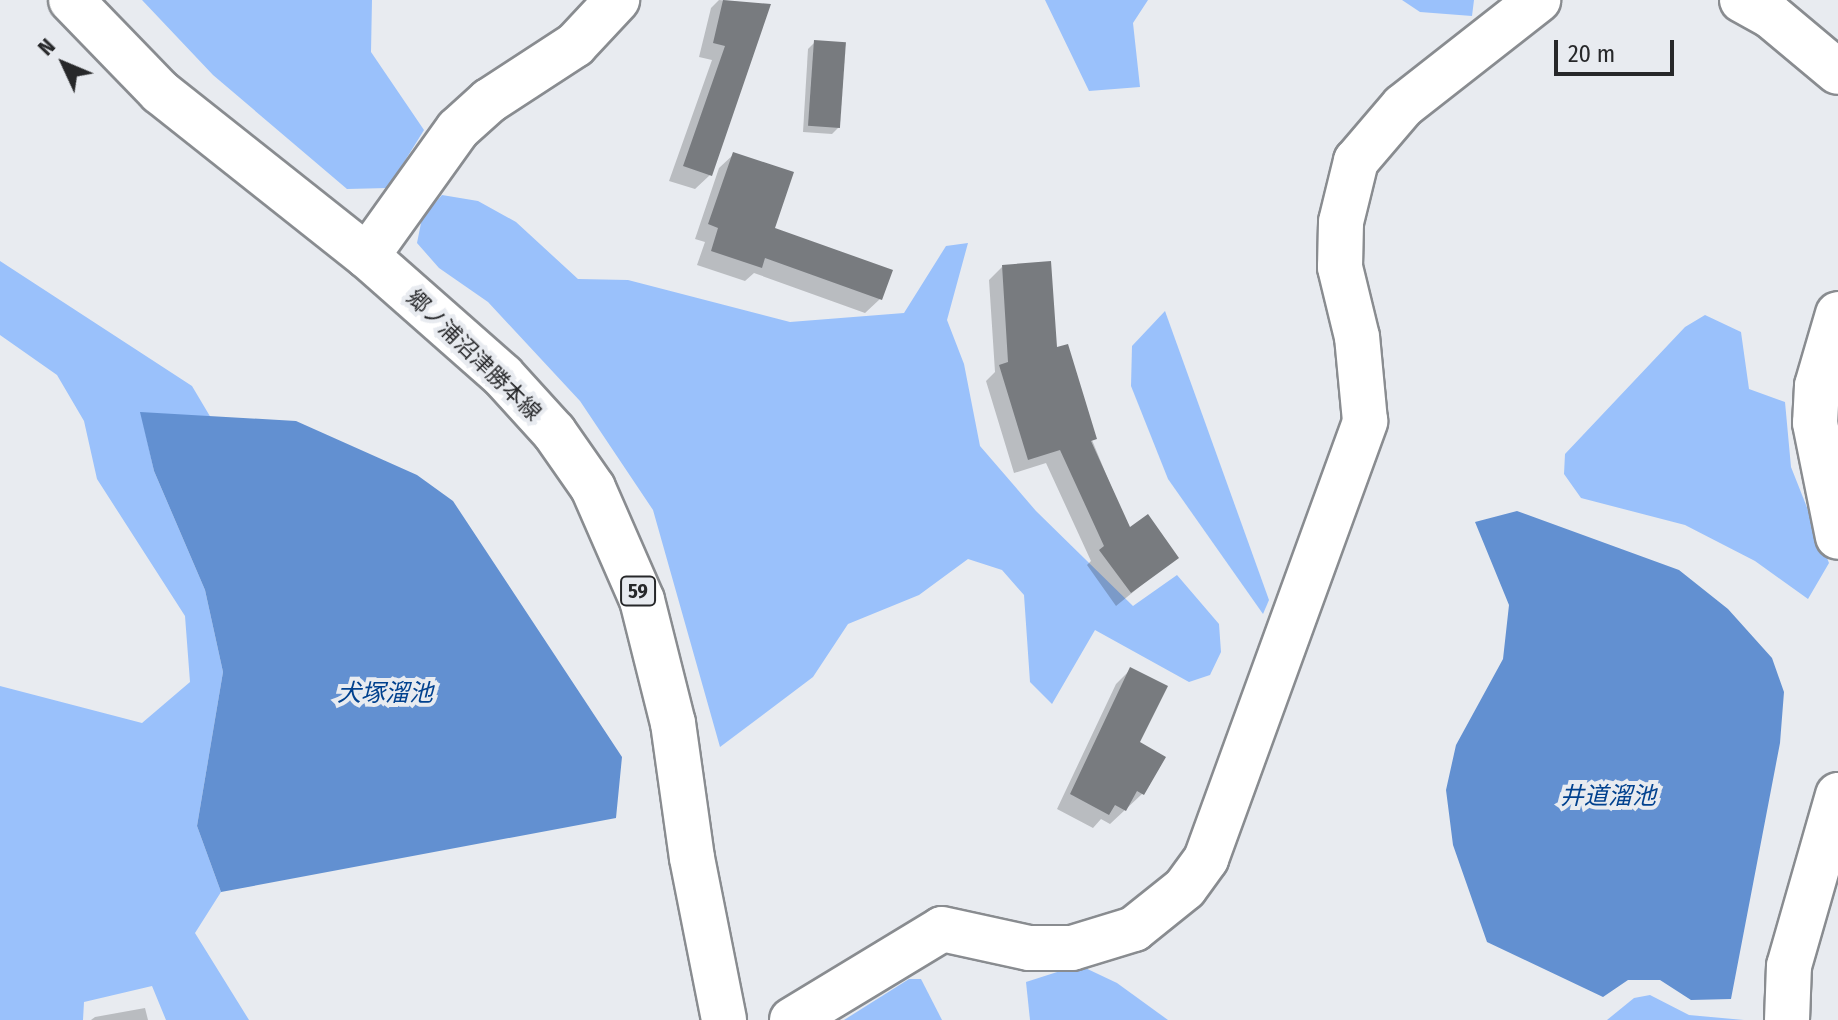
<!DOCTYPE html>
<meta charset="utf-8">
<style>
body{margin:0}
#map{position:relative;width:1838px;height:1020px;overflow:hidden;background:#e8ebf0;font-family:"Fira Sans Condensed","Noto Sans JP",sans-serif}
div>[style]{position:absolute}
.green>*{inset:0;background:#9ac1fb}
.water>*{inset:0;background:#6290d1}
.shadow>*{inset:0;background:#0003}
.building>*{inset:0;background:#787b7f;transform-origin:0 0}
.roads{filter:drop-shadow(2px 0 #898c90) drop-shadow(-2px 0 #898c90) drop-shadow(0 2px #898c90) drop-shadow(0 -2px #898c90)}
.street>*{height:44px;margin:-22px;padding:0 22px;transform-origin:22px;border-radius:22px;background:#fff}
.primary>*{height:44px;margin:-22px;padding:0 22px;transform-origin:22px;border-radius:22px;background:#fff}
span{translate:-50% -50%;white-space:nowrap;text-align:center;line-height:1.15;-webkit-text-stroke:8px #e8ebf0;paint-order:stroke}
.shield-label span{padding:2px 6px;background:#e8ebf0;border:2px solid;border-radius:6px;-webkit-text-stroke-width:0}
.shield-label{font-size:20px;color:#27282a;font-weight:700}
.street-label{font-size:22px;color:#27282a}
.water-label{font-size:24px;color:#01418e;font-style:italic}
.north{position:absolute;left:24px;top:24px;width:80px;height:80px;-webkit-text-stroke:6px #e8ebf0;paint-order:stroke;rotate:314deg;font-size:22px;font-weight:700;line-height:32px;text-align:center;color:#27282a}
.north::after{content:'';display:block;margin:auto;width:28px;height:36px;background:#27282a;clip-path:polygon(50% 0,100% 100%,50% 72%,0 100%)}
.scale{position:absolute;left:1554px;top:40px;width:120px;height:36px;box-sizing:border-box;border:4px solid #27282a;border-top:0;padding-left:10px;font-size:24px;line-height:28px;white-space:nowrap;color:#27282a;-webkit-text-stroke:6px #e8ebf0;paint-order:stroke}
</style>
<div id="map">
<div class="green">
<div style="clip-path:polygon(142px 0,372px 0,371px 52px,424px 130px,388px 188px,347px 189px,213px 75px)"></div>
<div style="clip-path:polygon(1045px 0,1148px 0,1133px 23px,1140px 87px,1089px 91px)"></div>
<div style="clip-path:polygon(1402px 0,1474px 0,1472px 16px,1420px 12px)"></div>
<div style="clip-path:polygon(442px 195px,478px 201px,516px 222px,578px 279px,628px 280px,790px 322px,904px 313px,946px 246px,968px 243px,947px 320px,964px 364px,980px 446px,1036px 511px,1133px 606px,1177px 575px,1219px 624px,1221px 652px,1210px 675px,1189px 682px,1095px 630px,1052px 704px,1030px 682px,1024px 595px,1002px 570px,968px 559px,919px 595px,848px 624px,813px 677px,720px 747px,653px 510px,580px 401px,488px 302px,439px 268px,417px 243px,422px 218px)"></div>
<div style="clip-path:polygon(0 261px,192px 386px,211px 418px,141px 413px,154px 471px,205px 590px,223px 672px,197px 826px,221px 892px,195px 933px,249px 1020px,166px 1020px,152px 986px,84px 1002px,83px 1020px,0 1020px,0 686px,142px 723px,190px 682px,185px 616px,97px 479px,84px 421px,57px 375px,0 335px)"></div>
<div style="clip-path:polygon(1165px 311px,1269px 600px,1263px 614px,1168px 479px,1131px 386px,1132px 346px)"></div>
<div style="clip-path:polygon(1705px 315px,1741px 332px,1749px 389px,1785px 402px,1791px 467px,1829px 563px,1808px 599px,1755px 561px,1685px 525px,1581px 498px,1564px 474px,1565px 454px,1685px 327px)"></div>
<div style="clip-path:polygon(1079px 965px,1117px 983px,1168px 1020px,1030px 1020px,1026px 982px)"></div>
<div style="clip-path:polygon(909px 979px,921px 979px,942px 1020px,844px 1020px)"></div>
<div style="clip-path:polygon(1650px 995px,1689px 1015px,1744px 1020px,1607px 1020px,1634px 998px)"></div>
</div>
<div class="water">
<div style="clip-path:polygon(140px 412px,296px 421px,417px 475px,453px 501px,622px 757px,616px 818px,221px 892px,197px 826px,223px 672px,205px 590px,154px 471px)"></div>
<div style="clip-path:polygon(1517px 511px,1679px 570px,1728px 609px,1772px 658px,1784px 692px,1780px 743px,1731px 999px,1691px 1000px,1660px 980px,1628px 980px,1603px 997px,1487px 942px,1453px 845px,1446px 790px,1456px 745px,1503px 659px,1509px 605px,1475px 522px)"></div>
</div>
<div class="shadow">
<div style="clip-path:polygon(719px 0,768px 5px,710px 175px,695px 189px,669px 181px,712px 60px,699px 57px,711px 8px)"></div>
<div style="clip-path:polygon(815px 42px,839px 127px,832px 134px,803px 132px,808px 49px)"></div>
<div style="clip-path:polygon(734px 154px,773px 229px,880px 299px,865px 313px,754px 273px,745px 281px,697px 265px,705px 242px,695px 239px,719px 168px)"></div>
<div style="clip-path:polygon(1002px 267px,1055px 350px,1129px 530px,1176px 557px,1116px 606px,1087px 565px,1091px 561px,1046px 463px,1014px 473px,986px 381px,995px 372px,989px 280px)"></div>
<div style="clip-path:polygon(1131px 669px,1142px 794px,1110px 824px,1101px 819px,1093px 828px,1057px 809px,1116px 684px)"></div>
<div style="clip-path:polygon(145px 1008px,148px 1020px,91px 1020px,95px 1017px)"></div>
</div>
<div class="building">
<div style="clip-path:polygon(723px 0,771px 4px,712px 176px,683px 166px,725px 46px,713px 43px)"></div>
<div style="left:814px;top:40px;width:32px;height:86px;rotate:4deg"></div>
<div style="clip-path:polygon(733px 152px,794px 172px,775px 228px,893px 270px,882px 300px,765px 258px,762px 268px,711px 251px,718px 228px,708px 224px)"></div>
<div style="clip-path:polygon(1051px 261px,1057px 347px,1068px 344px,1097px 439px,1091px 441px,1130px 527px,1148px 514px,1179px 558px,1131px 593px,1099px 550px,1104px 546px,1060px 450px,1028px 460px,999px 365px,1008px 362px,1002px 265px)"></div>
<div style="clip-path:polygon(1130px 667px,1168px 686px,1140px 742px,1166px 757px,1144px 795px,1137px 791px,1126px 811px,1115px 805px,1109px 815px,1070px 794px)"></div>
</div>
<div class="roads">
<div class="street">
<div style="left:1742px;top:0;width:33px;rotate:29deg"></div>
<div style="left:1771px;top:16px;width:87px;rotate:39.9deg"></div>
<div style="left:367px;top:256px;width:156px;rotate:-54.4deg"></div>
<div style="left:458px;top:129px;width:42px;rotate:-42.1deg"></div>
<div style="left:489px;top:101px;width:103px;rotate:-33.1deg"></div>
<div style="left:575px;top:45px;width:62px;rotate:-47deg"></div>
<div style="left:1838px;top:314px;width:75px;rotate:106.3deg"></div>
<div style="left:1817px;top:386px;width:37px;rotate:93deg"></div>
<div style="left:1815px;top:423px;width:116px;rotate:78.6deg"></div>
<div style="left:792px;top:1020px;width:175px;rotate:-31.2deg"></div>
<div style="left:942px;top:929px;width:89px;rotate:12.3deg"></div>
<div style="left:1029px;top:948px;width:43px"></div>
<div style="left:1072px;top:948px;width:65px;rotate:-17deg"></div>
<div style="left:1134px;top:929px;width:65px;rotate:-38.8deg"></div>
<div style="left:1185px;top:888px;width:36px;rotate:-54deg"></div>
<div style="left:1206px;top:859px;width:466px;rotate:-70deg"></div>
<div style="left:1365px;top:421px;width:84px;rotate:-95.4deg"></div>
<div style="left:1357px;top:337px;width:72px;rotate:-103.7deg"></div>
<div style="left:1340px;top:267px;width:45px;rotate:-88.7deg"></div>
<div style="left:1341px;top:222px;width:63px;rotate:-76.2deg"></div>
<div style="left:1356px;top:161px;width:72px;rotate:-49.5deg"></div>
<div style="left:1403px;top:106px;width:172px;rotate:-38.1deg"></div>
<div style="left:1787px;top:1020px;width:54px;rotate:-87.9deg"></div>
<div style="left:1789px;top:966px;width:178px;rotate:-74deg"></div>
</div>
<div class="primary">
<div style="left:71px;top:0;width:128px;rotate:45.9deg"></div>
<div style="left:160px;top:92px;width:264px;rotate:38.4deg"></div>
<div style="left:367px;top:256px;width:181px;rotate:41.4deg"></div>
<div style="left:503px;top:376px;width:76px;rotate:47.7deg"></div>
<div style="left:554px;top:432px;width:68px;rotate:55.1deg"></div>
<div style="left:593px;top:488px;width:122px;rotate:66.4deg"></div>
<div style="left:642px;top:600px;width:127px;rotate:75.9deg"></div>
<div style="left:673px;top:723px;width:136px;rotate:82deg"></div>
<div style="left:692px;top:858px;width:165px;rotate:78.8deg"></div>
</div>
</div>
<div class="shield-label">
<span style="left:638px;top:591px">59</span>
</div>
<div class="street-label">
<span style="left:474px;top:355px;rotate:44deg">郷ノ浦沼津勝本線</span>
</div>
<div class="water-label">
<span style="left:385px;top:694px">犬塚溜池</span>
<span style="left:1608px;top:797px">井道溜池</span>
</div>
<div class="north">N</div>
<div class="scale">20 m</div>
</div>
